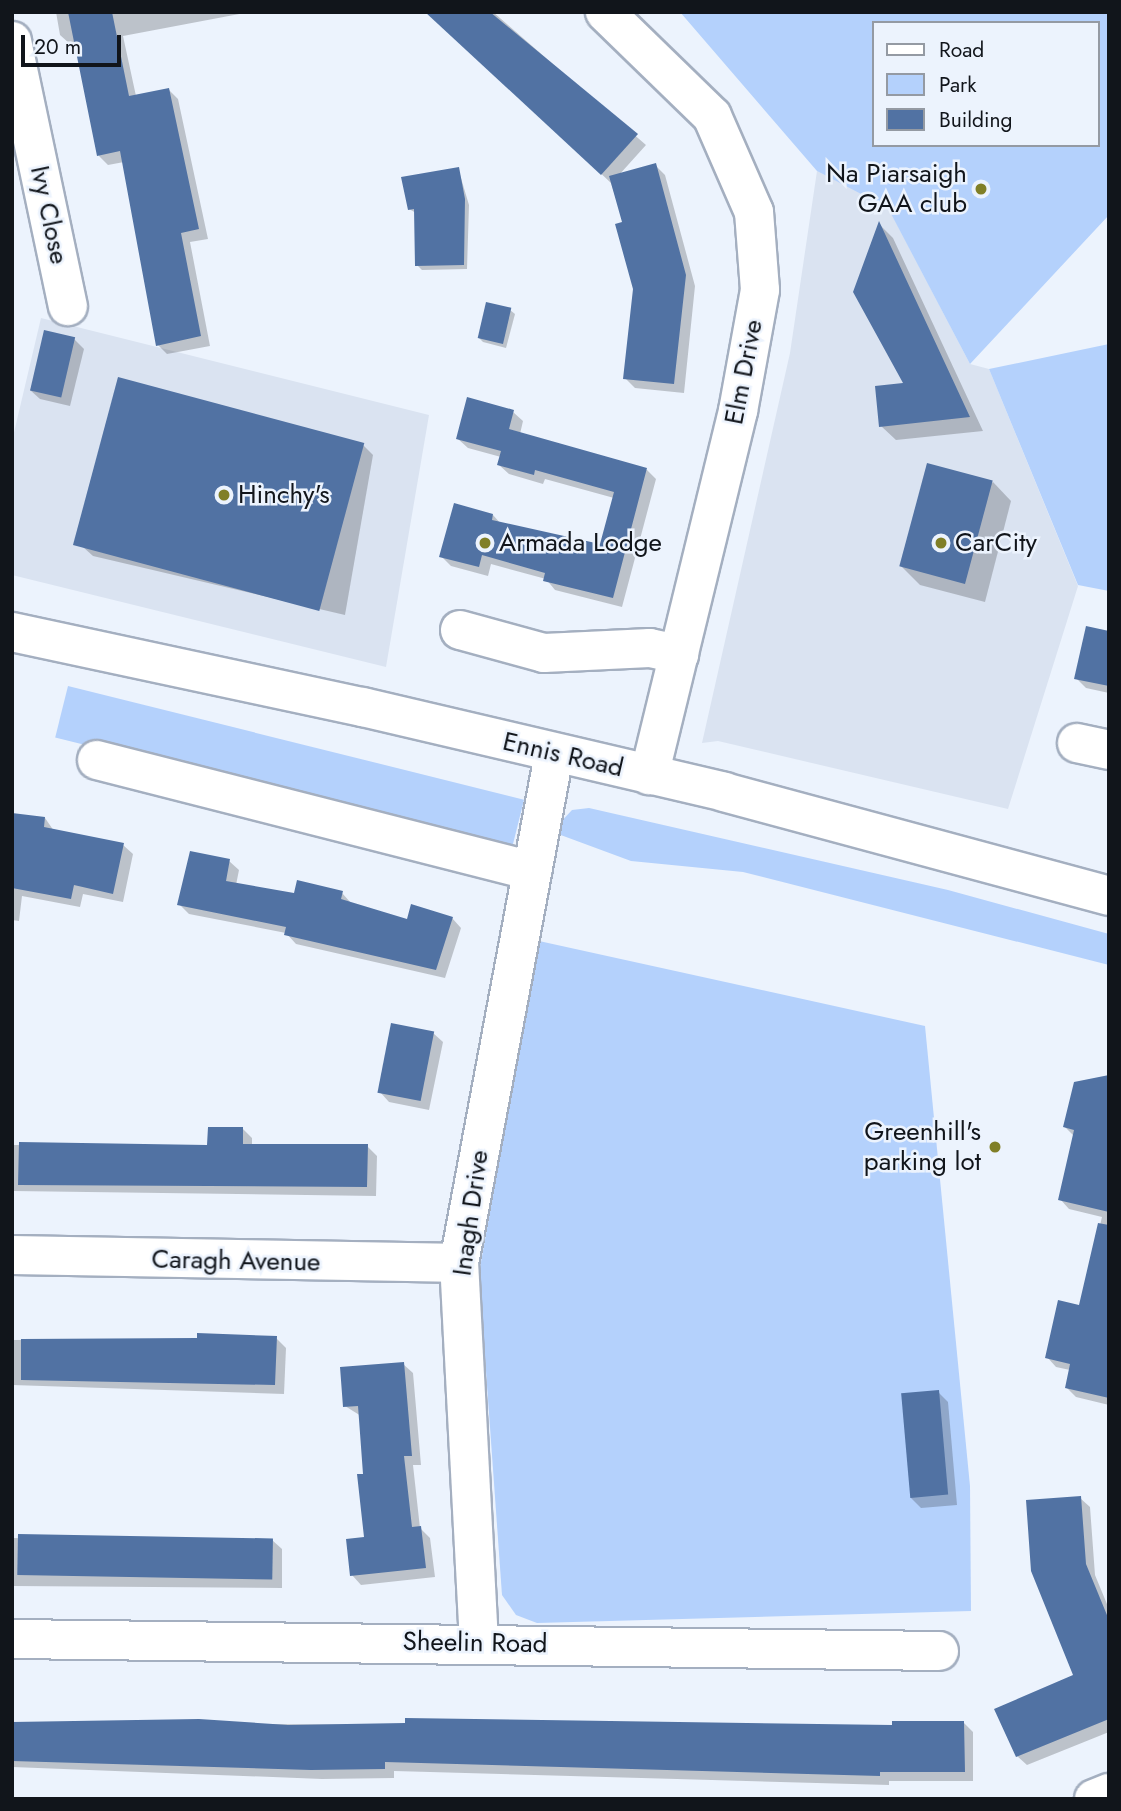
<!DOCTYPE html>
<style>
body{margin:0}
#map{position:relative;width:1121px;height:1811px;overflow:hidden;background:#ecf3fd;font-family:Jost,sans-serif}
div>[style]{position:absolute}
.built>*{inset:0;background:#dae3f1}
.green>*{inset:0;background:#b4d1fc;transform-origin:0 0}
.shadow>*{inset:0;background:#0003}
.building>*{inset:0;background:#5172a3;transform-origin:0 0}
.roads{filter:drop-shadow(2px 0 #a4afc0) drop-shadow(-2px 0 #a4afc0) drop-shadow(0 2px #a4afc0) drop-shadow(0 -2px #a4afc0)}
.street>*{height:38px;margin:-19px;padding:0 19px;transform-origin:19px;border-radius:19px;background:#fff}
.secondary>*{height:38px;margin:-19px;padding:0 19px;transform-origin:19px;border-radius:19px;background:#fff}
.dots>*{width:19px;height:19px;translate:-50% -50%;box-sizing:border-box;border:4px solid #ecf3fd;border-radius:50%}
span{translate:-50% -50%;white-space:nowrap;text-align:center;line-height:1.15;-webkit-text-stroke:5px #ecf3fd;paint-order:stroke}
.poi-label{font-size:26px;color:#11151b}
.right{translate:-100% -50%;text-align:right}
.left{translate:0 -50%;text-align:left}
.street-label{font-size:26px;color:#11151b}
.frame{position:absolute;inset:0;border:14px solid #11151b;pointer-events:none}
.legend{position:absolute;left:872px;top:21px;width:228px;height:126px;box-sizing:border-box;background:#ecf3fd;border:2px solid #949aa3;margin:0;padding:9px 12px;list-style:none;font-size:21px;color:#11151b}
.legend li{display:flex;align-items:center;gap:14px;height:35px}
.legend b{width:35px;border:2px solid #949aa3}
.scale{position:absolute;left:21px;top:35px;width:100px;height:32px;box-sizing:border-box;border:4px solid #11151b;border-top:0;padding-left:9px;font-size:21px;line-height:24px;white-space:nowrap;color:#11151b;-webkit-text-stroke:5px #ecf3fd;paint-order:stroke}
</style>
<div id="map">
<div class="built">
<div style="clip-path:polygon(817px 171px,888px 207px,970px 364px,989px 369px,1078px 586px,1008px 809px,718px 741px,702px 743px,790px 353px)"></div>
<div style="clip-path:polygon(41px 318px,429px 415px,386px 667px,12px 575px,12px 441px)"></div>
</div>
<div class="green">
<div style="clip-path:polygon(evenodd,680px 12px,1109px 12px,1109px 215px,970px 364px,888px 208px,817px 171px,680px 12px,874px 23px,1098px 23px,1098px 145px,874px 145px,874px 23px)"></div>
<div style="clip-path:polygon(1109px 344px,1109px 591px,1078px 585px,989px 369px)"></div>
<div style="left:68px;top:686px;width:470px;height:53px;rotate:14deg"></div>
<div style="clip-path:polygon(589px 808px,948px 890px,1109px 934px,1109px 965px,743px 872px,631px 861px,558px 834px,557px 826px,572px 810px)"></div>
<div style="clip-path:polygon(539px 941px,925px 1026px,970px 1486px,971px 1611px,537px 1623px,516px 1615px,502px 1595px,479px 1273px)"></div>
</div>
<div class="shadow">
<div style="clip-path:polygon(56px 12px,250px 12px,123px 36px,136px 96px,169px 90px,178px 99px,208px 239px,190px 242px,210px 346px,167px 354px,158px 345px,124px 162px,108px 165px,99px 156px,76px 43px,70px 44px,60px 35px)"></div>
<div style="clip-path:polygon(429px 12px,493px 12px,646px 145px,619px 175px,655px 165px,665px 175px,695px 286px,684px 393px,635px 388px,625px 378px,634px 289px,624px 223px,611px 183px)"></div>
<div style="clip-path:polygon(458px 168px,469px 205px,467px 269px,422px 270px,417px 265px,416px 213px,409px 209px)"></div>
<div style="clip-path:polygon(880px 225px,893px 238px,983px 431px,896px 440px,881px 426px,906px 384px)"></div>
<div style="clip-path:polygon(510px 310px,515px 314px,506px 348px,483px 342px,479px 338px)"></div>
<div style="clip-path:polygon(74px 339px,84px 349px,70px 406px,40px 399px,30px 390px)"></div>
<div style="clip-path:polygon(513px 412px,523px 421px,520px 434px,647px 470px,656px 479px,622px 607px,555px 590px,546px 579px,491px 564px,488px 576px,451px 566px,441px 556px,493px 515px,501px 524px,601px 546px,614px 498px,545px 479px,543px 484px,509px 474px,499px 465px,501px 457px,468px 448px,458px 439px)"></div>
<div style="clip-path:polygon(363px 445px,373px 455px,345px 615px,93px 556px,83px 547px)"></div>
<div style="clip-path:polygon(993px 482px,1011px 501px,985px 602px,920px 585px,901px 566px)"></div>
<div style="clip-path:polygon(1109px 632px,1109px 693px,1086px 688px,1076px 678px)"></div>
<div style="clip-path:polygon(12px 815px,45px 818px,54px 831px,123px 845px,133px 854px,123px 902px,83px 894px,80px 907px,22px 896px,19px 921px,12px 920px)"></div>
<div style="clip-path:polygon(229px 861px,239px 870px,236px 885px,295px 895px,342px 893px,351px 903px,408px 921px,452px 918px,461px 928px,445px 978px,296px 944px,286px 933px,189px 914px,179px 904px)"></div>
<div style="clip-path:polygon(433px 1033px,443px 1042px,429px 1110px,389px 1102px,380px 1092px)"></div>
<div style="clip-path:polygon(1109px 1077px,1109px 1405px,1076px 1397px,1066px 1387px,1070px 1370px,1056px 1367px,1047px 1357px,1080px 1307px,1102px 1217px,1069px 1209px,1060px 1199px,1074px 1136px,1065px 1127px)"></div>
<div style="clip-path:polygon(242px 1128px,252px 1138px,252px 1146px,367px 1146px,377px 1156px,376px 1196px,12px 1191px,12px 1145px,209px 1146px)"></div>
<div style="clip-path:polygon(276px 1338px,286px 1348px,284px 1394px,12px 1385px,12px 1340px)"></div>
<div style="clip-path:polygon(403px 1364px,413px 1373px,421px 1465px,413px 1465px,420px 1528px,430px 1538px,435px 1577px,361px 1585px,352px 1575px,366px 1539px,361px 1416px,345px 1406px)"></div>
<div style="clip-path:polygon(938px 1392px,948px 1402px,957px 1505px,921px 1508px,911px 1498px)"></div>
<div style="clip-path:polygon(1080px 1498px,1090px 1507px,1095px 1575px,1109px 1609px,1109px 1732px,1027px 1765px,1017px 1756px,1076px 1676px)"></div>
<div style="clip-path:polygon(12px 1538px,272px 1540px,282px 1549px,282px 1588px,12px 1586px)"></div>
<div style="clip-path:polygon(963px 1722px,973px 1732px,973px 1781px,889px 1781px,889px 1785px,394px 1771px,394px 1778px,322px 1779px,12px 1767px,12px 1723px,893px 1727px)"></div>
</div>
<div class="building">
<div style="clip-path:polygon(68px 12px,112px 12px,129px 96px,169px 88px,199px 229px,181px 233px,201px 336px,156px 346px,120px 151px,97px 156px)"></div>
<div style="clip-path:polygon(425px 12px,490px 12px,638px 134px,601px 175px)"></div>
<div style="clip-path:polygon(656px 163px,686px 275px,674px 384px,623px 379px,633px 289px,615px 224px,622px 222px,609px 176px)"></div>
<div style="clip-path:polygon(459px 167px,465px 199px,464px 265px,415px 266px,414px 209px,408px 210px,401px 177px)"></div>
<div style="clip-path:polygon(879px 221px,970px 417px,879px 427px,875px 386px,903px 383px,853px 292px)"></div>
<div style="left:486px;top:302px;width:26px;height:37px;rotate:13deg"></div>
<div style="left:44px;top:330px;width:32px;height:62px;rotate:13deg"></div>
<div style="left:118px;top:377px;width:255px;height:174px;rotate:15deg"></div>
<div style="clip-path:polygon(467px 397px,514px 410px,509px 429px,647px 468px,613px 598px,543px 581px,545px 573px,482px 555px,479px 567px,439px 557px,454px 503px,493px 514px,492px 520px,600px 544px,614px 492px,535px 470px,534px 475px,497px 465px,501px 451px,456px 439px)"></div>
<div style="left:927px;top:463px;width:68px;height:107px;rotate:15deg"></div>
<div style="clip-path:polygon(1086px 626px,1109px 631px,1109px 686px,1074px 679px)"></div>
<div style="clip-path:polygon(12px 813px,45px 817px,44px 827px,124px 843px,113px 894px,74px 885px,71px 899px,12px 888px)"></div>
<div style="clip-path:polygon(190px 851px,230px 859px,226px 881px,294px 893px,297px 880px,343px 891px,341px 899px,407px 919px,411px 904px,453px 917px,436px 970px,284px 935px,286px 927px,177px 905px)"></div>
<div style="left:391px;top:1023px;width:44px;height:71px;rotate:11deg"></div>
<div style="clip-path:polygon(1109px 1075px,1109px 1212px,1058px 1200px,1074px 1130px,1063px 1127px,1074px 1082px)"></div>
<div style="clip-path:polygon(208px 1127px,243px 1127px,243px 1144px,368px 1144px,367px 1187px,18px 1185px,19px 1142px,207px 1145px)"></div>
<div style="clip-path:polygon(1098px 1223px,1109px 1225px,1109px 1398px,1065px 1388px,1070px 1364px,1045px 1358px,1058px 1300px,1079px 1305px)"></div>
<div style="clip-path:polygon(197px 1333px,277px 1336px,275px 1385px,21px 1380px,21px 1339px,197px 1338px)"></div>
<div style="clip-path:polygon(404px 1362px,412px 1456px,404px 1456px,412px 1527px,421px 1526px,426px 1568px,350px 1576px,346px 1539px,364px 1537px,357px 1474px,363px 1474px,358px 1406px,343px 1407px,340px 1367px)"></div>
<div style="left:939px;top:1390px;width:105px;height:38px;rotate:85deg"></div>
<div style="clip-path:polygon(1081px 1496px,1086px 1564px,1109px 1620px,1109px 1719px,1016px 1757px,994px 1709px,1073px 1675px,1031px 1571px,1026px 1500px)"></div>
<div style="left:18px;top:1534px;width:255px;height:41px;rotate:1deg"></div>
<div style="clip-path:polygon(405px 1718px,892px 1725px,892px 1721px,964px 1721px,965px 1772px,880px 1772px,880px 1776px,385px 1762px,385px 1769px,311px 1770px,12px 1761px,12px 1722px,199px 1719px,288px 1725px,405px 1723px)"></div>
</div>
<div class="roads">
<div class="street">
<div style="left:605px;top:12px;width:149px;rotate:44.2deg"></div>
<div style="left:712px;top:116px;width:105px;rotate:66.4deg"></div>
<div style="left:754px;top:212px;width:78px;rotate:85.6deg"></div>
<div style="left:760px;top:290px;width:123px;rotate:100.3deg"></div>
<div style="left:738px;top:411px;width:375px;rotate:103.7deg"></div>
<div style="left:12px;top:41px;width:271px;rotate:78.1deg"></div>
<div style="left:460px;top:630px;width:87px;rotate:15.3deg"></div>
<div style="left:544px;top:653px;width:106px;rotate:-2.7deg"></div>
<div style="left:650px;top:648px;width:30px;rotate:12deg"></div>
<div style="left:1077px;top:743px;width:33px;rotate:12deg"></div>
<div style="left:97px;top:760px;width:449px;rotate:14.3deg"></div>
<div style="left:12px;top:1255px;width:447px;rotate:1deg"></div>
<div style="left:12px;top:1639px;width:927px;rotate:0.74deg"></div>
<div style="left:479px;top:1643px;width:381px;rotate:-93deg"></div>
<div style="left:459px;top:1263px;width:517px;rotate:-79.41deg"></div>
<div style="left:1094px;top:1799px;width:16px;rotate:-22deg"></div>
</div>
<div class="secondary">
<div style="left:12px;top:632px;width:359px;rotate:12.1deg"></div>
<div style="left:363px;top:707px;width:371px;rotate:13.2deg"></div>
<div style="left:724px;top:792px;width:399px;rotate:15.1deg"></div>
</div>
</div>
<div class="dots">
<div style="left:981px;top:189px;background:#807f27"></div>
<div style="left:224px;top:495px;background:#807f27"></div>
<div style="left:485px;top:543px;background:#807f27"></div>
<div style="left:941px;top:543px;background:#807f27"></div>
<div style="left:995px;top:1147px;background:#807f27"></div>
</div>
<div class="poi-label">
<span class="right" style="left:967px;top:189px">Na Piarsaigh<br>GAA club</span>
<span class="left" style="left:238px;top:495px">Hinchy's</span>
<span class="left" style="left:499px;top:543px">Armada Lodge</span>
<span class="left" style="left:955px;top:543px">CarCity</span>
<span class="right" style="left:981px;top:1147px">Greenhill's<br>parking lot</span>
</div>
<div class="street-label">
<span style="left:49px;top:215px;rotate:78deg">Ivy Close</span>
<span style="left:744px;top:372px;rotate:-79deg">Elm Drive</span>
<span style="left:563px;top:755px;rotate:13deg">Ennis Road</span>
<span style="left:471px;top:1213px;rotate:-82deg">Inagh Drive</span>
<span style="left:236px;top:1261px;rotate:1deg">Caragh Avenue</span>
<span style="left:475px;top:1643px;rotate:1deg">Sheelin Road</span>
</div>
<div class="frame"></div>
<ul class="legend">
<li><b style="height:9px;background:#fff"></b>Road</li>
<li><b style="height:19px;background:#b4d1fc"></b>Park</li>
<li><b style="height:19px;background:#5172a3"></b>Building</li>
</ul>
<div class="scale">20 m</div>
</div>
